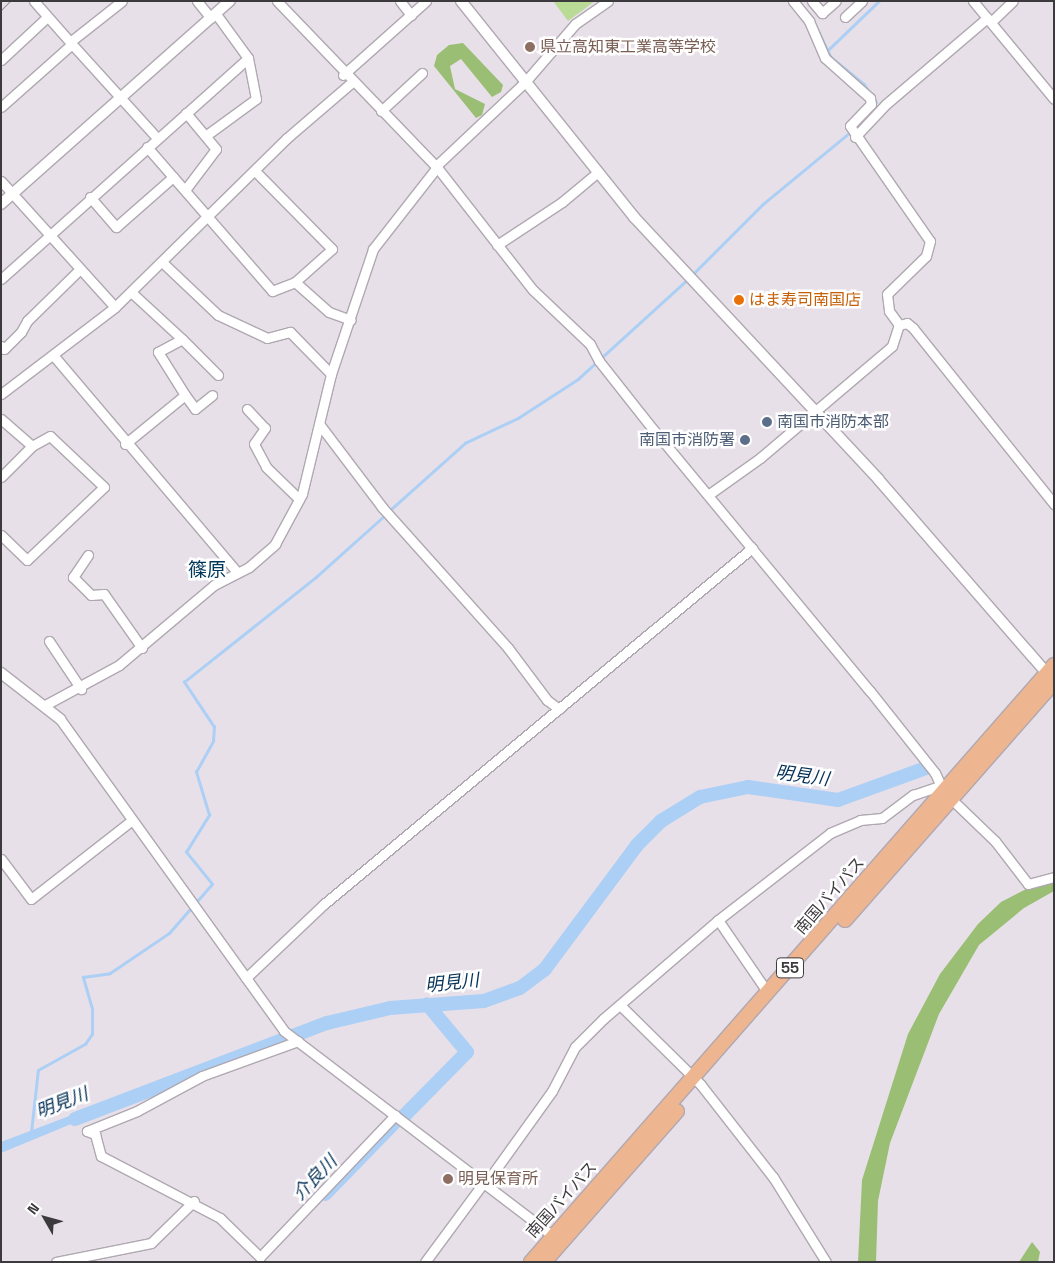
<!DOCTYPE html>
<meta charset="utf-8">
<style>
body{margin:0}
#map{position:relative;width:1055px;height:1263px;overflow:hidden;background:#e8e0e9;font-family:"Space Grotesk","Noto Sans JP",sans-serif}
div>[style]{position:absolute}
.green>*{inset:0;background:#b9db96}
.forest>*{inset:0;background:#9abe73}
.water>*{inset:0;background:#accff5}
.stream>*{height:2.5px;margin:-1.25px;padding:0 1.25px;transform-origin:1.25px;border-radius:1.25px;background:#accff5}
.river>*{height:14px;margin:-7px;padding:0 7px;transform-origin:7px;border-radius:7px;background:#accff5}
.roads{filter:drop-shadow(1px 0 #b0a8b1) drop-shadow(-1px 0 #b0a8b1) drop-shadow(0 1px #b0a8b1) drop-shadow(0 -1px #b0a8b1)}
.minor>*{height:9px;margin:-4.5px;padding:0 4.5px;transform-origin:4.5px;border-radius:4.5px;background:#fff}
.tertiary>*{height:10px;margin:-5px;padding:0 5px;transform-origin:5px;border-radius:5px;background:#fff}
.trunk>*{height:14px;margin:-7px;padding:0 7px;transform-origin:7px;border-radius:7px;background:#eeb690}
.tram>*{height:1px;margin:-0.5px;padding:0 0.5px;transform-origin:0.5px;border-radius:0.5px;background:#938d93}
.dots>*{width:14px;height:14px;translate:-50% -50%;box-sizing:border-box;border:2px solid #fff;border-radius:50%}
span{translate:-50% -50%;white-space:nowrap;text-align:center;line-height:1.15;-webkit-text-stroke:5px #fff;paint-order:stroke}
.shield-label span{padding:1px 4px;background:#fff;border:1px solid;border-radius:4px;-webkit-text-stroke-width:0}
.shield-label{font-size:15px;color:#3d3a3d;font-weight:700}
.education-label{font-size:16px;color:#785e54}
.left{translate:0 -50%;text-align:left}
.food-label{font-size:16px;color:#c56008}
.service-label{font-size:16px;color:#4e5e75}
.right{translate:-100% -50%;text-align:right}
.street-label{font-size:16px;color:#3d3a3d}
.water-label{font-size:18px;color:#033056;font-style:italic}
.quarter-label{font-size:19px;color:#01385a}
.frame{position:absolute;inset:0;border:2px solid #3d3a3d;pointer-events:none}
.north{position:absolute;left:20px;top:1193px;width:50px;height:50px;-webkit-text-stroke:4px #fff;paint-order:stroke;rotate:308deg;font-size:14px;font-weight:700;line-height:20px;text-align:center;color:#3d3a3d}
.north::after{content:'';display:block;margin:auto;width:18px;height:22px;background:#3d3a3d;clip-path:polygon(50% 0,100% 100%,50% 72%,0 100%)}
</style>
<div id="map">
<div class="green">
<div style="clip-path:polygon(553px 1px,595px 1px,568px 21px)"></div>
</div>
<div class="forest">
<div style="clip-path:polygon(463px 43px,503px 85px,501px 92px,492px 97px,461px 59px,450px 66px,455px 89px,485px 104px,482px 115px,476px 118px,434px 66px,437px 55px,449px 45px)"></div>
<div style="clip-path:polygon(1054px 875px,1054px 891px,1024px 908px,979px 945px,939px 1014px,890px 1143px,878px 1201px,876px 1262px,858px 1262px,862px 1180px,908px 1034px,940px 974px,978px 924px,1001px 902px)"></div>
<div style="clip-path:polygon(1032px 1242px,1040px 1252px,1038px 1262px,1019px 1262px)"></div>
</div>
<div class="water">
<div style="clip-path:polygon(93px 1107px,93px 1115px,1px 1153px,1px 1142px)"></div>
</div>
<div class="stream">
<div style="left:812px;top:18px;width:43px;rotate:64deg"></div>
<div style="left:831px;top:57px;width:43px;rotate:39.3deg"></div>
<div style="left:864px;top:84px;width:22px;rotate:56deg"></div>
<div style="left:876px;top:102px;width:6px;rotate:99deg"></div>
<div style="left:875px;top:108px;width:26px;rotate:133deg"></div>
<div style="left:828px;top:50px;width:71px;rotate:-43.9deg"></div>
<div style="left:692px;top:275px;width:100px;rotate:-45deg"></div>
<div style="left:763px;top:204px;width:110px;rotate:-39.5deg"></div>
<div style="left:389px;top:511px;width:102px;rotate:-41.8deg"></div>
<div style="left:465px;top:443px;width:59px;rotate:-25.3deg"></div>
<div style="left:518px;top:418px;width:72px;rotate:-33deg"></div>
<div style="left:578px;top:379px;width:149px;rotate:-42.3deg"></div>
<div style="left:31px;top:1132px;width:62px;rotate:-83.6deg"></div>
<div style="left:38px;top:1070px;width:54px;rotate:-29deg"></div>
<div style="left:85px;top:1044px;width:12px;rotate:-55deg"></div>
<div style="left:92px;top:1034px;width:25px;rotate:-90deg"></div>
<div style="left:92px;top:1009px;width:33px;rotate:-106deg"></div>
<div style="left:83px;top:977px;width:27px;rotate:-8deg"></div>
<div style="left:110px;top:973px;width:71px;rotate:-34.1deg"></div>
<div style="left:169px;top:933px;width:65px;rotate:-48.7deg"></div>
<div style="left:212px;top:884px;width:41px;rotate:-129.1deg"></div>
<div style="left:186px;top:852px;width:44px;rotate:-58.1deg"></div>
<div style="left:209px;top:815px;width:45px;rotate:-106.8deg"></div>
<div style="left:196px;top:772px;width:35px;rotate:-61deg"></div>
<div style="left:213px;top:741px;width:14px;rotate:-86deg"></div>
<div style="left:214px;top:727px;width:54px;rotate:-123.7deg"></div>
<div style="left:184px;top:682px;width:169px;rotate:-38.5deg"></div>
<div style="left:316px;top:577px;width:93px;rotate:-41.9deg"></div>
</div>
<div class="river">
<div style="left:403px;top:1117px;width:91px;rotate:-45.4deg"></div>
<div style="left:467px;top:1052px;width:62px;rotate:-129.8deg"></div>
<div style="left:75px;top:1119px;width:270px;rotate:-20.9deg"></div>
<div style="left:327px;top:1023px;width:65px;rotate:-13.4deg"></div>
<div style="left:390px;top:1008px;width:94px;rotate:-4.3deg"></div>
<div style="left:484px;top:1001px;width:38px;rotate:-20deg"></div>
<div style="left:520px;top:988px;width:31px;rotate:-37deg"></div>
<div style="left:545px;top:969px;width:154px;rotate:-53.4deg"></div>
<div style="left:637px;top:845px;width:34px;rotate:-45deg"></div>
<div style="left:661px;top:821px;width:46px;rotate:-31.6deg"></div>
<div style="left:700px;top:797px;width:49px;rotate:-11.8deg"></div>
<div style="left:748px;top:787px;width:91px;rotate:8.2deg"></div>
<div style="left:838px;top:800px;width:94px;rotate:-20deg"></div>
<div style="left:325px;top:1194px;width:102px;rotate:-45.8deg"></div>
</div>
<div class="roads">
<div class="minor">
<div style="left:34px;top:1px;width:55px;rotate:48.7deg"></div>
<div style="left:70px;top:42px;width:66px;rotate:-38.3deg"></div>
<div style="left:197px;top:1px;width:22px;rotate:51deg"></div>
<div style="left:277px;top:1px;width:229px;rotate:46.1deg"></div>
<div style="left:436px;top:166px;width:157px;rotate:52deg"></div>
<div style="left:533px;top:290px;width:79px;rotate:43.5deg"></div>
<div style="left:590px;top:344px;width:19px;rotate:62deg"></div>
<div style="left:599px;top:361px;width:79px;rotate:51.7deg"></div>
<div style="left:648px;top:423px;width:348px;rotate:50.4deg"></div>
<div style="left:870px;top:691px;width:105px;rotate:51.6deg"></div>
<div style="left:935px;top:773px;width:21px;rotate:65deg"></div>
<div style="left:944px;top:792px;width:71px;rotate:43.9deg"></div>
<div style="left:995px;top:841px;width:54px;rotate:52.5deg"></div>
<div style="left:1028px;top:884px;width:27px;rotate:-15deg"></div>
<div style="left:400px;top:1px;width:18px;rotate:52deg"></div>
<div style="left:793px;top:1px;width:26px;rotate:51deg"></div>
<div style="left:809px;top:21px;width:40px;rotate:66.6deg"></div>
<div style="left:825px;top:58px;width:60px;rotate:41.6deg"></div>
<div style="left:870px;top:98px;width:6px;rotate:81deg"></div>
<div style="left:871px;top:104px;width:30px;rotate:134deg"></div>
<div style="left:850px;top:126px;width:140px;rotate:55.2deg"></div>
<div style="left:930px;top:241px;width:16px;rotate:105deg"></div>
<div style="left:926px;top:256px;width:54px;rotate:135.7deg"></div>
<div style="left:887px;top:294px;width:17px;rotate:83deg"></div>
<div style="left:889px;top:311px;width:17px;rotate:54deg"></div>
<div style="left:812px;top:1px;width:16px;rotate:50deg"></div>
<div style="left:822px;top:13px;width:18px;rotate:-41deg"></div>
<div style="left:973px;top:1px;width:127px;rotate:50.4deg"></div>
<div style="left:845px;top:17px;width:23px;rotate:-43deg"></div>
<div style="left:991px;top:22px;width:30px;rotate:-44deg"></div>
<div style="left:70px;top:42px;width:130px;rotate:47.8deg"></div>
<div style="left:1px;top:60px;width:62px;rotate:-43deg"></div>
<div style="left:343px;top:75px;width:111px;rotate:-41.7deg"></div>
<div style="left:1px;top:107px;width:95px;rotate:-41.6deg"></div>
<div style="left:381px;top:111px;width:56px;rotate:-42.8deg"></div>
<div style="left:208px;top:134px;width:59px;rotate:-36.1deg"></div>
<div style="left:256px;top:99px;width:42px;rotate:-101deg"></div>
<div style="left:248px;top:58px;width:54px;rotate:-126deg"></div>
<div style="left:855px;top:137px;width:45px;rotate:-46.8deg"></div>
<div style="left:886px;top:104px;width:133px;rotate:-40.4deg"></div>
<div style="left:147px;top:147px;width:191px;rotate:49deg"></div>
<div style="left:272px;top:291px;width:25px;rotate:-21deg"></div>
<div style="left:436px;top:166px;width:122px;rotate:-43.3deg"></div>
<div style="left:525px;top:82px;width:77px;rotate:-49.2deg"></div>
<div style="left:575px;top:24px;width:40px;rotate:-34.9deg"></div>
<div style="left:256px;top:172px;width:108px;rotate:45.4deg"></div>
<div style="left:332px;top:249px;width:50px;rotate:138.3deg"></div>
<div style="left:295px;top:282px;width:45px;rotate:41.4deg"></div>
<div style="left:329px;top:312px;width:23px;rotate:20deg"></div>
<div style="left:1px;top:181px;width:170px;rotate:47.9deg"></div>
<div style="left:185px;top:190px;width:51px;rotate:-52.9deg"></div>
<div style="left:216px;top:149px;width:47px;rotate:-129.8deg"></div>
<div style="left:90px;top:197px;width:40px;rotate:49deg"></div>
<div style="left:116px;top:227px;width:76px;rotate:-41.3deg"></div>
<div style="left:497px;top:245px;width:78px;rotate:-33.5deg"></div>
<div style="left:562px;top:202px;width:47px;rotate:-39.8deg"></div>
<div style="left:162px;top:262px;width:77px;rotate:43.4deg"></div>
<div style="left:218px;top:315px;width:54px;rotate:25.1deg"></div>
<div style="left:267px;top:338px;width:24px;rotate:-15deg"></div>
<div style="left:290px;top:332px;width:59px;rotate:45.7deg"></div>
<div style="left:1px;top:279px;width:331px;rotate:-41.8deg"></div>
<div style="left:899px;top:325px;width:8px;rotate:-14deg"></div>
<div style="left:907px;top:323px;width:8px;rotate:40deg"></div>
<div style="left:913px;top:328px;width:226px;rotate:51.3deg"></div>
<div style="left:182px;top:339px;width:51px;rotate:45deg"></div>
<div style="left:1px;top:346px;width:4px;rotate:45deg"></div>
<div style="left:4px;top:349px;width:24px;rotate:-45deg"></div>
<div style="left:21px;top:332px;width:13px;rotate:-61deg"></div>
<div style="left:27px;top:321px;width:71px;rotate:-44.4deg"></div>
<div style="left:53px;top:355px;width:285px;rotate:49.7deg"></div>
<div style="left:1px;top:394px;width:143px;rotate:-37.3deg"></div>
<div style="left:115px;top:307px;width:241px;rotate:-44.5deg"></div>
<div style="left:287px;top:138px;width:86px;rotate:-40.7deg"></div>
<div style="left:185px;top:395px;width:17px;rotate:54deg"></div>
<div style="left:195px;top:409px;width:22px;rotate:-39deg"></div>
<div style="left:247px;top:409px;width:26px;rotate:47deg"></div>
<div style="left:265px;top:428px;width:19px;rotate:125deg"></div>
<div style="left:254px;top:444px;width:26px;rotate:62deg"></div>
<div style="left:266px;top:467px;width:46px;rotate:44.1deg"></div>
<div style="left:1px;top:419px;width:41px;rotate:41.1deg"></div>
<div style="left:32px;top:446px;width:44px;rotate:135deg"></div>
<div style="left:320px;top:425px;width:103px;rotate:52.9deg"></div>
<div style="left:382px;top:507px;width:189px;rotate:48.2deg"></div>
<div style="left:508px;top:648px;width:65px;rotate:53.1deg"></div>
<div style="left:547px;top:700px;width:15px;rotate:37deg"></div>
<div style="left:125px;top:444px;width:77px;rotate:-39.2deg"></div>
<div style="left:185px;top:395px;width:51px;rotate:-122.1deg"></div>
<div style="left:158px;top:352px;width:27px;rotate:-28deg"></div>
<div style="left:182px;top:339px;width:69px;rotate:-137.3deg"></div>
<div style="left:708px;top:495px;width:64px;rotate:-35.4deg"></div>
<div style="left:760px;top:458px;width:173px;rotate:-40.3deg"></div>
<div style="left:892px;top:346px;width:22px;rotate:-72deg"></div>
<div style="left:1px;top:535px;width:36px;rotate:44deg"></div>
<div style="left:27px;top:560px;width:106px;rotate:-43.5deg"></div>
<div style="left:104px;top:487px;width:74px;rotate:-136.6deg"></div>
<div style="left:50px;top:436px;width:21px;rotate:151deg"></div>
<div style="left:88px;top:555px;width:27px;rotate:124deg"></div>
<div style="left:73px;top:577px;width:25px;rotate:45deg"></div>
<div style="left:91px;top:595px;width:13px;rotate:-4deg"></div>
<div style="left:104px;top:594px;width:66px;rotate:54.9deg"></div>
<div style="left:49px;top:641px;width:58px;rotate:56.3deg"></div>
<div style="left:47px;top:704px;width:82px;rotate:-28.4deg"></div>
<div style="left:119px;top:665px;width:124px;rotate:-40.1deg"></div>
<div style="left:214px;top:585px;width:39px;rotate:-27deg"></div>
<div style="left:249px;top:567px;width:35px;rotate:-41deg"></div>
<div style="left:275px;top:544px;width:57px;rotate:-61.6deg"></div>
<div style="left:302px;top:494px;width:123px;rotate:-76.4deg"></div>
<div style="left:331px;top:374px;width:132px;rotate:-71.4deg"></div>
<div style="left:373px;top:249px;width:104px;rotate:-52deg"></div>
<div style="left:60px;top:719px;width:384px;rotate:54.3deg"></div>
<div style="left:284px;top:1031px;width:343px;rotate:37.3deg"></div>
<div style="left:1px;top:859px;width:50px;rotate:53.1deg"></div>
<div style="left:31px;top:899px;width:128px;rotate:-38deg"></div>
<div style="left:718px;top:920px;width:88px;rotate:55.6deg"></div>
<div style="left:246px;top:978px;width:108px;rotate:-43.5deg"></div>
<div style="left:324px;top:904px;width:557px;rotate:-39.75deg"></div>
<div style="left:620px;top:1005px;width:114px;rotate:44.6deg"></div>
<div style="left:701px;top:1085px;width:117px;rotate:52deg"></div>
<div style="left:773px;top:1177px;width:100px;rotate:58.1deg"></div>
<div style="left:298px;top:1041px;width:102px;rotate:160deg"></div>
<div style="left:202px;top:1076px;width:74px;rotate:151.7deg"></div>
<div style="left:137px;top:1111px;width:54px;rotate:158.2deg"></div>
<div style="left:87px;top:1131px;width:9px;rotate:21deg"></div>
<div style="left:95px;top:1134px;width:23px;rotate:75deg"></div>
<div style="left:101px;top:1156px;width:134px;rotate:27.5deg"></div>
<div style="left:220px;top:1218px;width:56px;rotate:44.3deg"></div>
<div style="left:260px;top:1257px;width:196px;rotate:-46.4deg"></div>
<div style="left:486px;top:1183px;width:113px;rotate:-54.3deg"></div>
<div style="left:552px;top:1091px;width:50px;rotate:-62.4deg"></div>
<div style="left:575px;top:1047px;width:40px;rotate:-45deg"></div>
<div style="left:603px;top:1019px;width:152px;rotate:-40.7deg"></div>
<div style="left:718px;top:920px;width:142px;rotate:-37.8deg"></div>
<div style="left:830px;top:833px;width:33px;rotate:-23deg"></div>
<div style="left:860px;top:820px;width:22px;rotate:-5deg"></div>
<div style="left:882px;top:818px;width:39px;rotate:-37deg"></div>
<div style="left:913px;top:795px;width:28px;rotate:-19deg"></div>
<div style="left:56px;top:1262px;width:97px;rotate:-11.3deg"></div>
<div style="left:151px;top:1243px;width:60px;rotate:-44.3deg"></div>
<div style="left:425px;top:1262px;width:99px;rotate:-53.6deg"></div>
</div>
<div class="tertiary">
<div style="left:461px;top:1px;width:277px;rotate:51.3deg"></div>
<div style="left:634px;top:217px;width:358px;rotate:47deg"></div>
<div style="left:878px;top:479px;width:262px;rotate:49deg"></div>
<div style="left:1px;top:204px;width:306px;rotate:-41.6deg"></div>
<div style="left:1px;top:673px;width:75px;rotate:37.9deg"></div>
</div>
<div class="trunk">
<div style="left:845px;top:920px;width:317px;rotate:-48.7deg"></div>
<div style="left:531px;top:1262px;width:794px;rotate:-48.78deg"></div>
<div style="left:544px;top:1262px;width:201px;rotate:-48.6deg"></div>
</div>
</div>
<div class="tram">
<div style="left:1px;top:10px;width:13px;rotate:-45deg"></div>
</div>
<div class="dots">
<div style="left:530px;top:47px;background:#8d6e63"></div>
<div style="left:739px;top:300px;background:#e8710a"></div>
<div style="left:767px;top:422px;background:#5c6f8a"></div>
<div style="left:745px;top:440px;background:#5c6f8a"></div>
<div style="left:448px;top:1179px;background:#8d6e63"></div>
</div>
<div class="shield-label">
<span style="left:790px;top:968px">55</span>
</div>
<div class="education-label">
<span class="left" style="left:540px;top:47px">県立高知東工業高等学校</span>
<span class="left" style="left:458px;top:1179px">明見保育所</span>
</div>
<div class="food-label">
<span class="left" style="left:749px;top:300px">はま寿司南国店</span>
</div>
<div class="service-label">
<span class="left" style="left:777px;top:422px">南国市消防本部</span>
<span class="right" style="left:735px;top:440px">南国市消防署</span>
</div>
<div class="street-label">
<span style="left:830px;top:896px;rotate:-49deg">南国バイパス</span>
<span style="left:562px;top:1200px;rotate:-48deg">南国バイパス</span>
</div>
<div class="water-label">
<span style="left:802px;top:776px;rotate:8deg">明見川</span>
<span style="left:452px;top:983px;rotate:-6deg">明見川</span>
<span style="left:62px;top:1103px;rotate:-21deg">明見川</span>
<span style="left:315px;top:1178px;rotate:-46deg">介良川</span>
</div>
<div class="quarter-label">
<span style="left:207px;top:570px">篠原</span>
</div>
<div class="frame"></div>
<div class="north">N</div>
</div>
